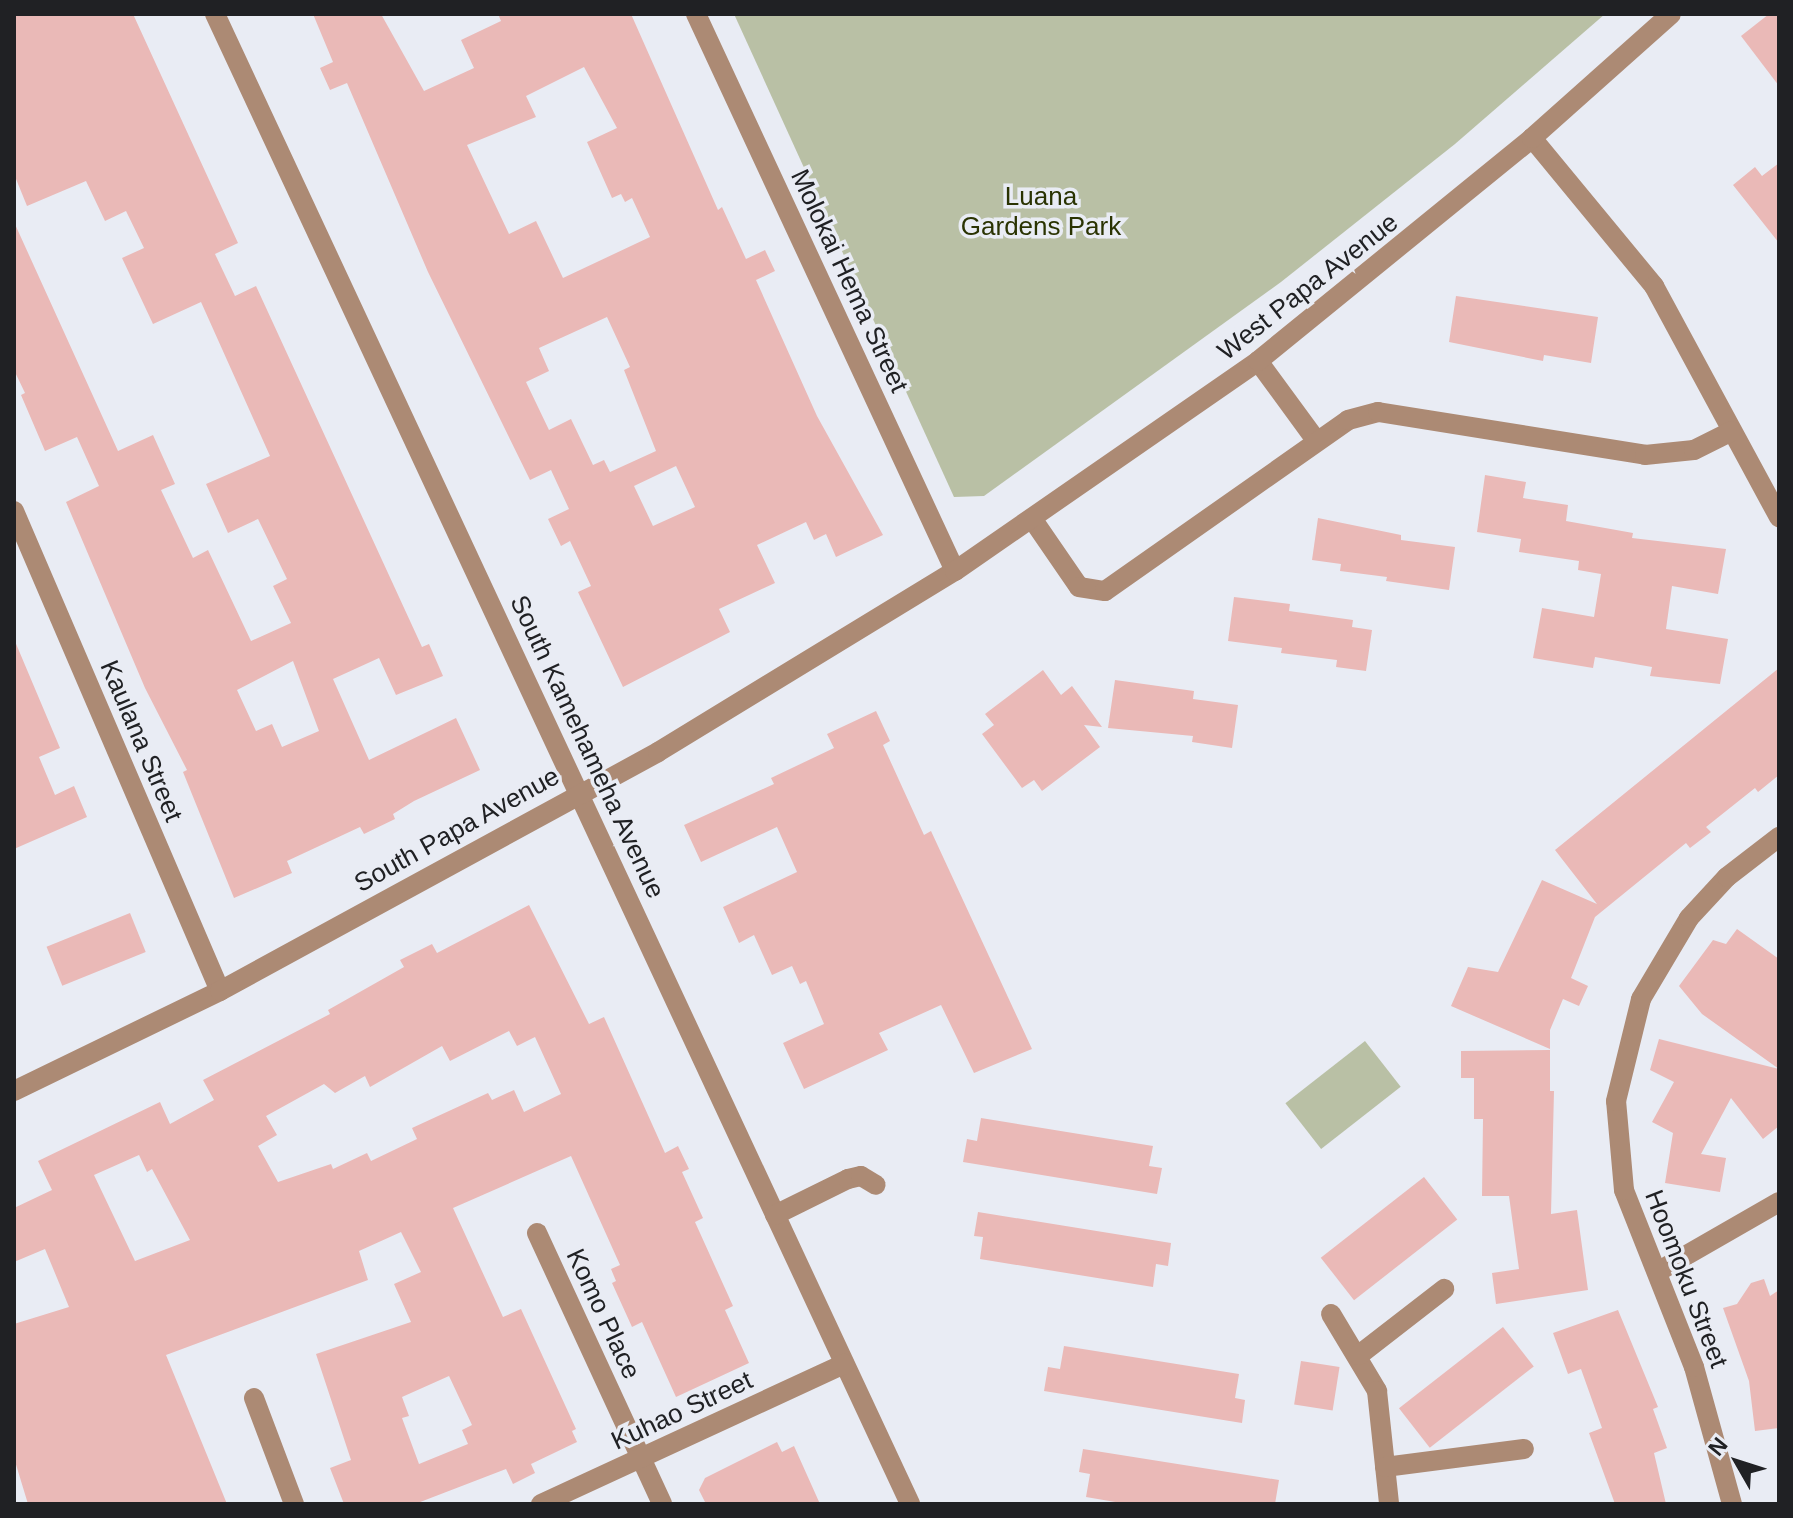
<!DOCTYPE html>
<style>
body{margin:0}
#map{position:relative;width:1793px;height:1518px;overflow:hidden;background:#e9ecf4;font-family:Arial,sans-serif}
div>[style]{position:absolute}
.green>*{inset:0;background:#b9c0a5;transform-origin:0 0}
.building>*{inset:0;background:#eab9b7;transform-origin:0 0}
.minor>*{height:20px;margin:-10px;padding:0 10px;transform-origin:10px;border-radius:10px;background:#ac8a74}
span{translate:-50% -50%;white-space:nowrap;text-align:center;line-height:1.15;-webkit-text-stroke:7px #e9ecf4;paint-order:stroke}
.park-label{font-size:26px;color:#2a3302}
.street-label{font-size:26px;color:#202124}
.frame{position:absolute;inset:0;border:16px solid #202124;pointer-events:none}
.north{position:absolute;left:1697px;top:1422px;width:80px;height:80px;-webkit-text-stroke:6px #e9ecf4;paint-order:stroke;rotate:309deg;font-size:22px;font-weight:700;line-height:32px;text-align:center;color:#202124}
.north::after{content:'';display:block;margin:auto;width:28px;height:36px;background:#202124;clip-path:polygon(50% 0,100% 100%,50% 72%,0 100%)}
</style>
<div id="map">
<div class="green">
<div style="clip-path:polygon(734px 14px,1605px 14px,1455px 144px,1281px 282px,984px 496px,954px 497px)"></div>
<div style="left:1365px;top:1041px;width:58px;height:101px;rotate:52deg"></div>
</div>
<div class="building">
<div style="clip-path:polygon(evenodd,14px 14px,133px 14px,238px 243px,215px 254px,235px 296px,256px 286px,422px 647px,429px 644px,443px 676px,396px 695px,379px 658px,333px 679px,369px 760px,456px 718px,480px 770px,414px 801px,393px 814px,395px 819px,364px 834px,360px 827px,287px 861px,292px 873px,234px 898px,183px 772px,187px 770px,145px 688px,66px 502px,99px 486px,77px 437px,45px 451px,21px 395px,25px 393px,14px 370px,14px 222px,118px 451px,153px 435px,175px 484px,161px 490px,193px 558px,208px 550px,251px 641px,291px 623px,273px 586px,287px 579px,258px 519px,228px 533px,206px 484px,270px 456px,201px 302px,153px 324px,122px 258px,144px 248px,126px 211px,105px 221px,86px 181px,27px 206px,14px 174px,14px 14px,293px 661px,319px 731px,282px 747px,272px 724px,256px 731px,237px 690px,293px 661px)"></div>
<div style="clip-path:polygon(evenodd,313px 14px,381px 14px,424px 91px,474px 68px,461px 40px,501px 21px,498px 14px,631px 14px,718px 210px,722px 207px,746px 259px,765px 250px,775px 271px,756px 280px,817px 416px,883px 535px,836px 557px,826px 534px,814px 540px,806px 522px,757px 545px,775px 583px,719px 609px,730px 632px,623px 687px,578px 592px,591px 586px,570px 541px,561px 546px,548px 519px,569px 509px,551px 470px,530px 480px,428px 272px,347px 83px,330px 90px,320px 68px,333px 62px,313px 14px,584px 67px,617px 128px,587px 142px,612px 198px,621px 194px,625px 202px,632px 198px,650px 237px,563px 278px,536px 221px,509px 234px,467px 145px,536px 117px,526px 96px,584px 67px,313px 14px,607px 317px,630px 367px,624px 370px,656px 451px,610px 472px,604px 460px,593px 465px,571px 419px,549px 430px,526px 382px,549px 371px,539px 348px,607px 317px,313px 14px,676px 466px,695px 507px,653px 526px,634px 486px,676px 466px)"></div>
<div style="clip-path:polygon(1769px 14px,1779px 14px,1779px 86px,1741px 36px)"></div>
<div style="clip-path:polygon(1779px 163px,1779px 243px,1733px 185px,1755px 167px,1762px 176px)"></div>
<div style="clip-path:polygon(1456px 296px,1598px 317px,1591px 363px,1544px 355px,1543px 361px,1449px 342px)"></div>
<div style="clip-path:polygon(1485px 475px,1526px 482px,1523px 498px,1568px 505px,1566px 521px,1633px 533px,1632px 538px,1726px 549px,1718px 594px,1672px 586px,1666px 629px,1728px 639px,1720px 684px,1650px 676px,1652px 667px,1595px 657px,1593px 668px,1533px 658px,1542px 608px,1594px 617px,1601px 574px,1578px 570px,1579px 561px,1519px 552px,1521px 539px,1477px 532px)"></div>
<div style="clip-path:polygon(1318px 518px,1401px 535px,1401px 540px,1455px 547px,1449px 590px,1386px 581px,1387px 577px,1340px 571px,1341px 564px,1312px 560px)"></div>
<div style="clip-path:polygon(1234px 597px,1290px 604px,1289px 611px,1353px 620px,1352px 627px,1372px 630px,1366px 671px,1336px 667px,1337px 660px,1281px 653px,1282px 648px,1228px 641px)"></div>
<div style="clip-path:polygon(14px 639px,60px 748px,39px 757px,55px 795px,74px 786px,87px 817px,14px 849px)"></div>
<div style="clip-path:polygon(1779px 668px,1779px 775px,1758px 792px,1755px 788px,1706px 827px,1711px 832px,1690px 848px,1686px 843px,1595px 917px,1571px 978px,1588px 986px,1579px 1006px,1563px 999px,1550px 1030px,1550px 1049px,1451px 1006px,1468px 967px,1498px 972px,1542px 880px,1597px 904px,1555px 850px)"></div>
<div style="clip-path:polygon(1043px 670px,1061px 695px,1072px 686px,1102px 727px,1084px 725px,1100px 747px,1042px 791px,1034px 780px,1022px 788px,982px 734px,994px 725px,985px 714px)"></div>
<div style="clip-path:polygon(1115px 680px,1194px 691px,1193px 699px,1238px 705px,1232px 748px,1192px 742px,1193px 736px,1108px 728px)"></div>
<div style="clip-path:polygon(876px 711px,890px 741px,883px 745px,924px 835px,931px 831px,1032px 1049px,974px 1073px,941px 1005px,879px 1033px,888px 1050px,804px 1089px,783px 1043px,824px 1024px,806px 981px,800px 984px,792px 966px,772px 975px,754px 935px,739px 943px,723px 907px,797px 872px,777px 827px,701px 862px,684px 825px,774px 784px,771px 778px,834px 748px,827px 734px)"></div>
<div style="clip-path:polygon(evenodd,529px 905px,589px 1024px,604px 1017px,665px 1153px,678px 1146px,689px 1169px,682px 1172px,703px 1218px,695px 1222px,733px 1306px,725px 1310px,749px 1363px,676px 1397px,642px 1322px,632px 1327px,612px 1283px,616px 1281px,611px 1269px,620px 1265px,571px 1156px,453px 1208px,503px 1317px,521px 1309px,576px 1429px,572px 1431px,577px 1442px,531px 1464px,535px 1473px,513px 1484px,506px 1469px,415px 1504px,344px 1504px,330px 1468px,351px 1460px,316px 1354px,411px 1322px,394px 1284px,421px 1272px,401px 1232px,359px 1251px,368px 1280px,166px 1355px,227px 1504px,28px 1504px,14px 1458px,14px 1324px,69px 1307px,45px 1249px,14px 1262px,14px 1208px,52px 1190px,38px 1161px,160px 1102px,170px 1124px,214px 1100px,203px 1080px,330px 1014px,328px 1010px,404px 967px,400px 960px,432px 944px,437px 953px,529px 905px,509px 1031px,517px 1046px,535px 1037px,561px 1094px,524px 1112px,514px 1090px,492px 1100px,488px 1093px,412px 1128px,417px 1139px,371px 1161px,367px 1153px,333px 1169px,331px 1164px,278px 1182px,258px 1146px,277px 1135px,266px 1116px,324px 1084px,335px 1093px,365px 1076px,370px 1087px,442px 1046px,450px 1061px,509px 1031px,529px 905px,139px 1155px,147px 1172px,152px 1169px,190px 1240px,135px 1261px,94px 1175px,139px 1155px,529px 905px,449px 1376px,472px 1425px,462px 1430px,468px 1444px,419px 1464px,402px 1418px,409px 1416px,402px 1397px,449px 1376px)"></div>
<div style="left:130px;top:913px;width:42px;height:90px;rotate:68deg"></div>
<div style="clip-path:polygon(1737px 929px,1779px 959px,1779px 1069px,1702px 1014px,1679px 986px,1713px 940px,1726px 944px)"></div>
<div style="clip-path:polygon(1659px 1039px,1779px 1069px,1779px 1126px,1763px 1139px,1731px 1098px,1701px 1154px,1726px 1158px,1720px 1192px,1665px 1183px,1673px 1133px,1652px 1122px,1674px 1082px,1650px 1070px)"></div>
<div style="clip-path:polygon(1550px 1050px,1550px 1091px,1554px 1091px,1551px 1214px,1577px 1210px,1588px 1290px,1496px 1304px,1492px 1273px,1519px 1269px,1509px 1196px,1482px 1196px,1483px 1119px,1474px 1119px,1474px 1078px,1461px 1078px,1461px 1051px)"></div>
<div style="clip-path:polygon(981px 1118px,1153px 1146px,1149px 1166px,1162px 1168px,1157px 1194px,963px 1162px,967px 1139px,977px 1141px)"></div>
<div style="left:1424px;top:1177px;width:54px;height:131px;rotate:52deg"></div>
<div style="clip-path:polygon(978px 1212px,1171px 1243px,1168px 1266px,1156px 1264px,1153px 1287px,980px 1259px,983px 1237px,974px 1236px)"></div>
<div style="clip-path:polygon(1764px 1279px,1770px 1296px,1779px 1290px,1779px 1428px,1755px 1431px,1749px 1381px,1723px 1308px,1737px 1304px,1751px 1283px)"></div>
<div style="clip-path:polygon(1618px 1310px,1658px 1407px,1653px 1409px,1667px 1448px,1654px 1453px,1666px 1504px,1615px 1504px,1589px 1433px,1602px 1428px,1581px 1369px,1568px 1374px,1553px 1333px)"></div>
<div style="left:1503px;top:1327px;width:50px;height:132px;rotate:52deg"></div>
<div style="clip-path:polygon(1064px 1346px,1239px 1374px,1235px 1398px,1245px 1400px,1242px 1423px,1044px 1391px,1048px 1367px,1060px 1369px)"></div>
<div style="left:1301px;top:1361px;width:39px;height:44px;rotate:9deg"></div>
<div style="clip-path:polygon(777px 1442px,782px 1452px,794px 1446px,820px 1504px,706px 1504px,699px 1490px,705px 1478px)"></div>
<div style="clip-path:polygon(1083px 1449px,1279px 1480px,1275px 1504px,1127px 1504px,1086px 1497px,1090px 1474px,1079px 1472px)"></div>
</div>
<div class="minor">
<div style="left:215px;top:14px;width:1644px;rotate:64.99deg"></div>
<div style="left:696px;top:14px;width:614px;rotate:65.06deg"></div>
<div style="left:1532px;top:138px;width:192px;rotate:50.5deg"></div>
<div style="left:1654px;top:286px;width:263px;rotate:61.6deg"></div>
<div style="left:1258px;top:361px;width:97px;rotate:53.8deg"></div>
<div style="left:14px;top:511px;width:522px;rotate:66.77deg"></div>
<div style="left:1033px;top:520px;width:81px;rotate:55.5deg"></div>
<div style="left:1079px;top:587px;width:26px;rotate:9deg"></div>
<div style="left:1105px;top:591px;width:297px;rotate:-35.1deg"></div>
<div style="left:1348px;top:420px;width:31px;rotate:-15deg"></div>
<div style="left:1378px;top:412px;width:270px;rotate:9.1deg"></div>
<div style="left:1645px;top:455px;width:49px;rotate:-5.8deg"></div>
<div style="left:1694px;top:450px;width:42px;rotate:-26.6deg"></div>
<div style="left:14px;top:1091px;width:229px;rotate:-25.9deg"></div>
<div style="left:220px;top:991px;width:499px;rotate:-28.6deg"></div>
<div style="left:658px;top:752px;width:348px;rotate:-31.4deg"></div>
<div style="left:955px;top:571px;width:369px;rotate:-34.7deg"></div>
<div style="left:1258px;top:361px;width:353px;rotate:-39.1deg"></div>
<div style="left:1532px;top:138px;width:186px;rotate:-41.7deg"></div>
<div style="left:775px;top:1215px;width:81px;rotate:-26.3deg"></div>
<div style="left:848px;top:1179px;width:13px;rotate:-13deg"></div>
<div style="left:861px;top:1176px;width:17px;rotate:31deg"></div>
<div style="left:537px;top:1233px;width:298px;rotate:65.2deg"></div>
<div style="left:1659px;top:1271px;width:138px;rotate:-29.9deg"></div>
<div style="left:1331px;top:1314px;width:90px;rotate:59.1deg"></div>
<div style="left:1377px;top:1391px;width:114px;rotate:83.9deg"></div>
<div style="left:1359px;top:1355px;width:108px;rotate:-37.8deg"></div>
<div style="left:254px;top:1398px;width:113px;rotate:69.3deg"></div>
<div style="left:1385px;top:1467px;width:140px;rotate:-7.4deg"></div>
<div style="left:541px;top:1504px;width:334px;rotate:-24.8deg"></div>
<div style="left:1732px;top:1504px;width:142px;rotate:-105.5deg"></div>
<div style="left:1694px;top:1367px;width:190px;rotate:-111.6deg"></div>
<div style="left:1624px;top:1190px;width:89px;rotate:-95.1deg"></div>
<div style="left:1616px;top:1101px;width:105px;rotate:-76.2deg"></div>
<div style="left:1641px;top:999px;width:94px;rotate:-59.3deg"></div>
<div style="left:1689px;top:918px;width:56px;rotate:-47.2deg"></div>
<div style="left:1727px;top:877px;width:66px;rotate:-37.6deg"></div>
</div>
<div class="park-label">
<span style="left:1041px;top:212px">Luana<br>Gardens Park</span>
</div>
<div class="street-label">
<span style="left:849px;top:281px;rotate:65deg">Molokai Hema Street</span>
<span style="left:1308px;top:287px;rotate:-38deg">West Papa Avenue</span>
<span style="left:141px;top:741px;rotate:67deg">Kaulana Street</span>
<span style="left:587px;top:747px;rotate:65deg">South Kamehameha Avenue</span>
<span style="left:457px;top:830px;rotate:-29deg">South Papa Avenue</span>
<span style="left:1686px;top:1279px;rotate:69deg">Hoomoku Street</span>
<span style="left:603px;top:1314px;rotate:65deg">Komo Place</span>
<span style="left:682px;top:1411px;rotate:-25deg">Kuhao Street</span>
</div>
<div class="frame"></div>
<div class="north">N</div>
</div>
